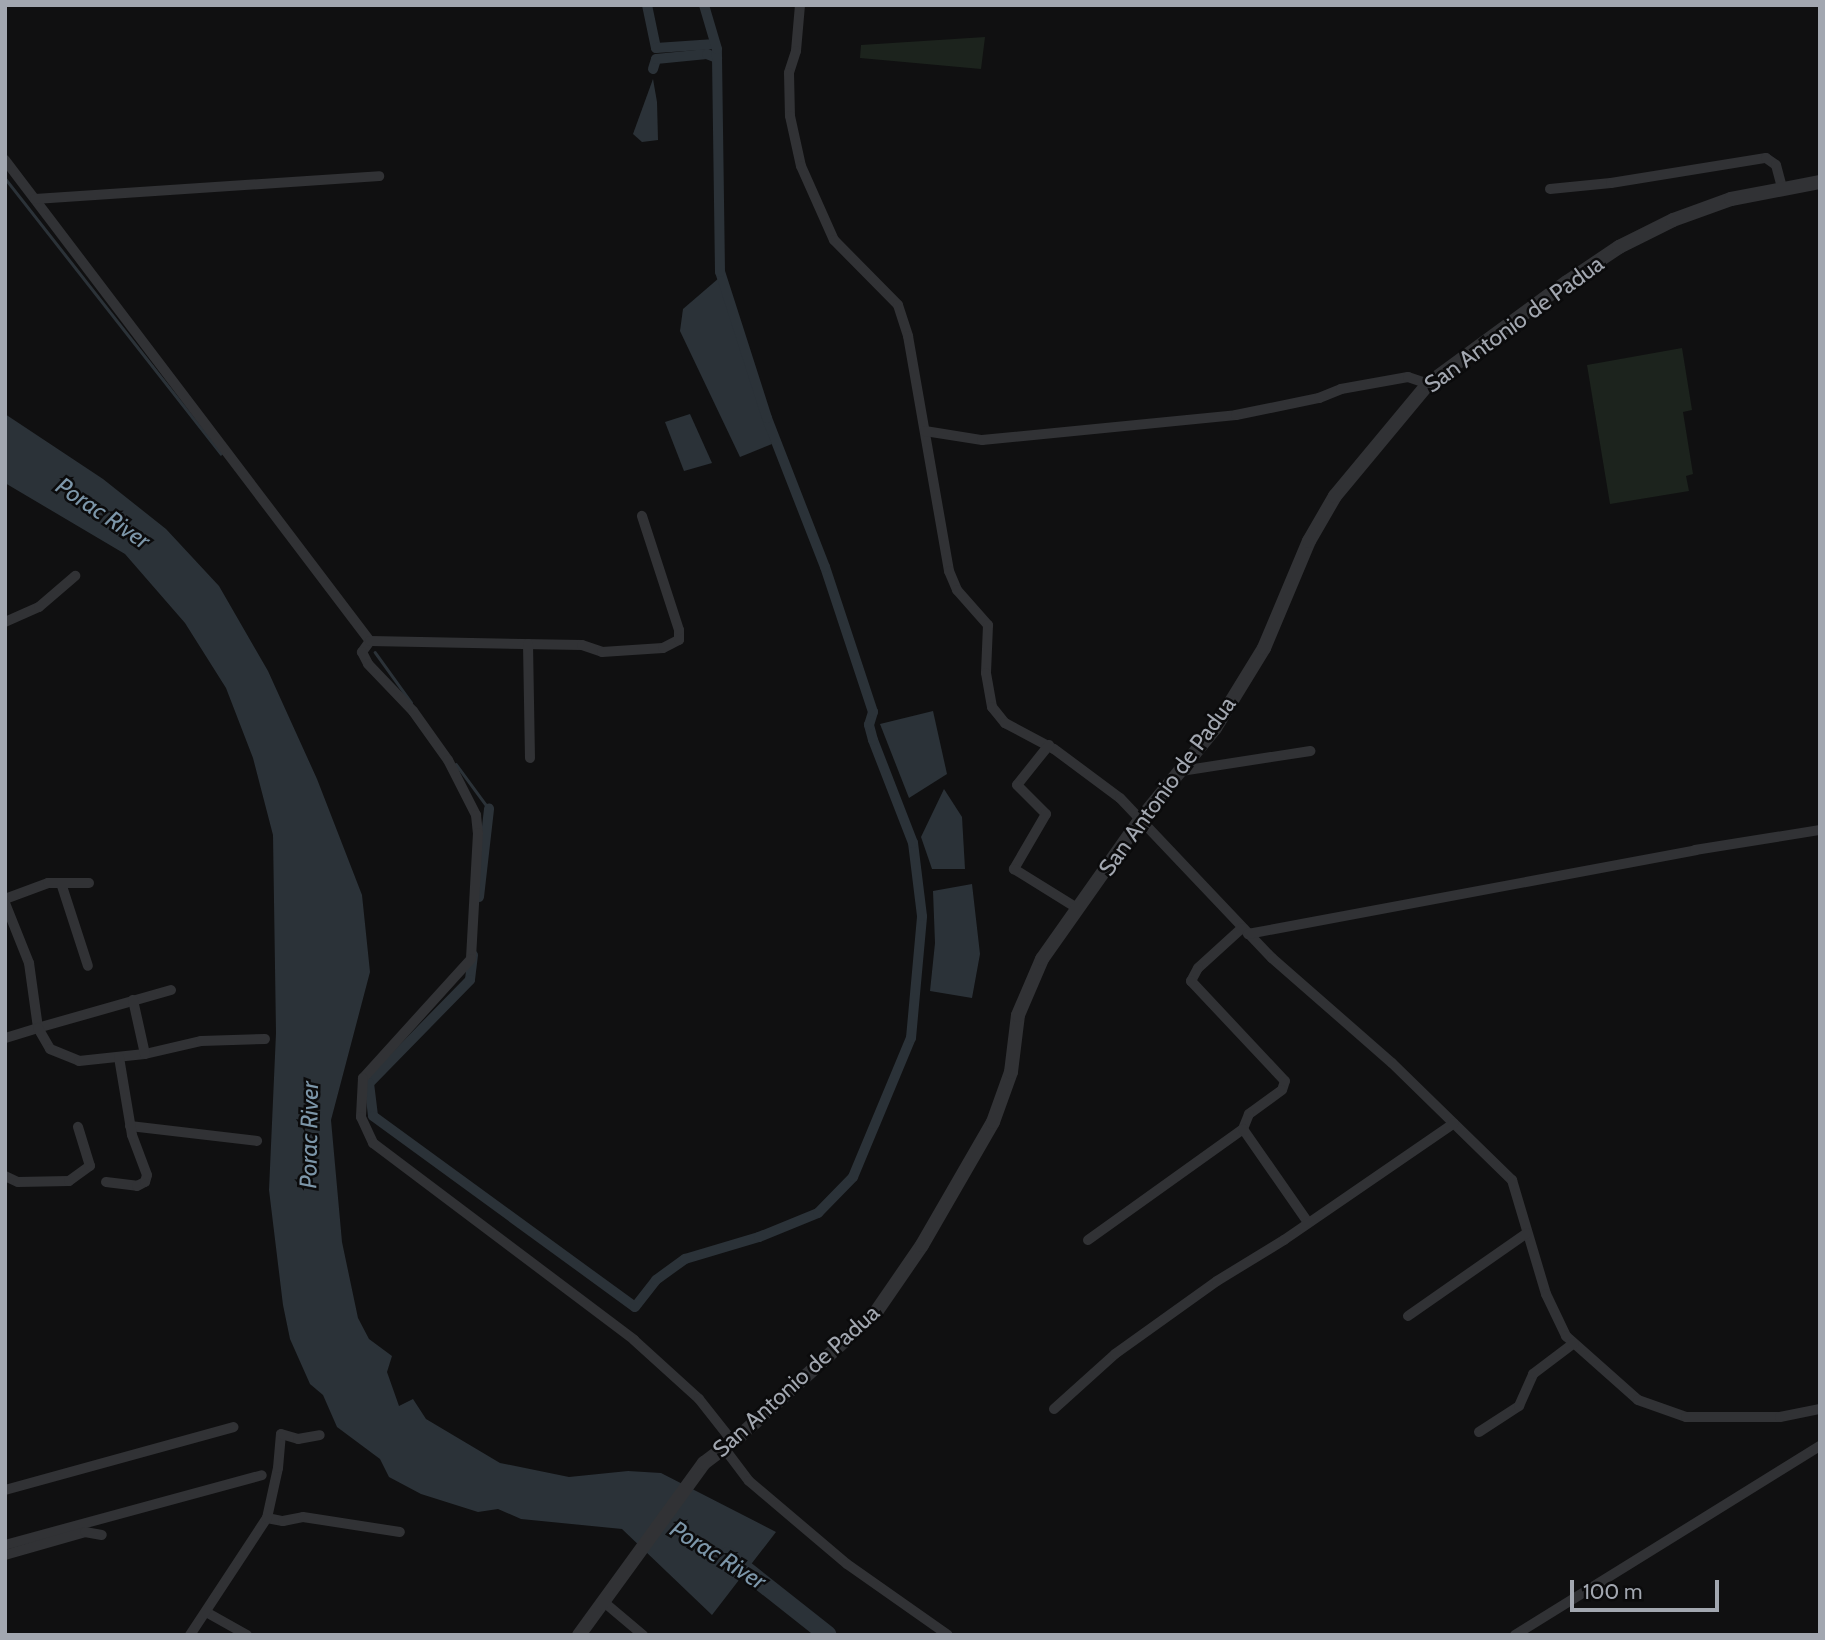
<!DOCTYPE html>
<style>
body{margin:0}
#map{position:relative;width:1825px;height:1640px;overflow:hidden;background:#101011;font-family:Cabin,sans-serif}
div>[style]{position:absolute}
.green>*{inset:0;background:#1c231d}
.water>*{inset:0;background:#2b3238}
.stream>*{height:2.5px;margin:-1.25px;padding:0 1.25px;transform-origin:1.25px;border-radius:1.25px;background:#2b3238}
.canal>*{height:10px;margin:-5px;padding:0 5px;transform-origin:5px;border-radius:5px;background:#2b3238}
.river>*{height:18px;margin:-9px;padding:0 9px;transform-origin:9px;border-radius:9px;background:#2b3238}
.minor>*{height:10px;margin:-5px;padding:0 5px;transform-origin:5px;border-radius:5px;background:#313235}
.tertiary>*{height:14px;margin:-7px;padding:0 7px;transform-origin:7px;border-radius:7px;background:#313235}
span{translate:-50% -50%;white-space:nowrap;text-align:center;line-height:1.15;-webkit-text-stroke:5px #0b0b0c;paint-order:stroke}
.street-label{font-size:23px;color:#a2a7b0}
.water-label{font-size:24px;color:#7c96a9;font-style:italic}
.frame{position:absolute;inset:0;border:7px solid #a2a7b0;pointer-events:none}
.scale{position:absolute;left:1570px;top:1580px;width:149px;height:32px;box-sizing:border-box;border:4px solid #a2a7b0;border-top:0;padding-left:9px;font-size:21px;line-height:24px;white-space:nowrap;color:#a2a7b0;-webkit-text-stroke:5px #0b0b0c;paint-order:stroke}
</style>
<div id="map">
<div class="green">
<div style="clip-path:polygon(985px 37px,981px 69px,860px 58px,861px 45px)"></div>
<div style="clip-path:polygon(1682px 348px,1692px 410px,1683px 412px,1693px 474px,1686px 476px,1689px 491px,1610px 504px,1587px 365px)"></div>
</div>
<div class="water">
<div style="clip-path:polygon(653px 79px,657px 102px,658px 140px,642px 142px,633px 134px)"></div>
<div style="clip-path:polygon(719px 278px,772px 444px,740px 457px,680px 331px,683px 309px)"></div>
<div style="clip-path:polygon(5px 414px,103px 479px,166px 529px,219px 586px,268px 671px,317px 779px,362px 895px,370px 972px,331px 1120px,342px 1242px,358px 1318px,369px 1339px,392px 1356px,387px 1372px,399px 1406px,413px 1399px,426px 1419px,500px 1463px,569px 1477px,628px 1471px,661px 1473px,776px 1532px,712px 1615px,622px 1529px,521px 1519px,498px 1509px,478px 1512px,421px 1494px,389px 1477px,380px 1459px,337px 1427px,323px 1395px,310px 1384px,290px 1339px,283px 1305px,269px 1190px,276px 1033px,273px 835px,253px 758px,226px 688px,185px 623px,125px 554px,5px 483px)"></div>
<div style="clip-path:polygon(690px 414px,712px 463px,684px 471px,665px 422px)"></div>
<div style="clip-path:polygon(933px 711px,947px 774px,909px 798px,880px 724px)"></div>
<div style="clip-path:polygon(944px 789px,962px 817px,965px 869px,932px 869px,921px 837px)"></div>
<div style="clip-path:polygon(972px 884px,980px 954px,972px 998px,930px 991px,935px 943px,933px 891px)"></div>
</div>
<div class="stream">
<div style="left:5px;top:178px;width:350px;rotate:51.9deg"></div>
<div style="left:375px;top:652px;width:62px;rotate:54.2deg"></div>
<div style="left:456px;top:764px;width:56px;rotate:53.7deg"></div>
</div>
<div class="canal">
<div style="left:647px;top:5px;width:44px;rotate:78.2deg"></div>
<div style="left:656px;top:48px;width:59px;rotate:-3.9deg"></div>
<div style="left:653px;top:69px;width:10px;rotate:-73deg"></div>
<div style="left:656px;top:59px;width:51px;rotate:-5.6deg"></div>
<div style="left:707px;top:54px;width:11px;rotate:22deg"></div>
<div style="left:479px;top:897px;width:89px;rotate:-83.5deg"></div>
<div style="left:473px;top:955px;width:25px;rotate:97deg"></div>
<div style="left:470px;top:980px;width:144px;rotate:134.4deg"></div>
<div style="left:369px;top:1083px;width:33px;rotate:83deg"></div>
<div style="left:373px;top:1116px;width:324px;rotate:36.1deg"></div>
<div style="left:635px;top:1307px;width:34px;rotate:-52deg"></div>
<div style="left:656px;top:1280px;width:36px;rotate:-36deg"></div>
<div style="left:685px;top:1259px;width:77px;rotate:-16.6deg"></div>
<div style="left:759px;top:1237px;width:64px;rotate:-22.1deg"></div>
<div style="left:818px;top:1213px;width:50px;rotate:-45.8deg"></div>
<div style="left:853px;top:1177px;width:151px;rotate:-67.4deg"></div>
<div style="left:911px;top:1038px;width:122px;rotate:-84.8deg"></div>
<div style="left:922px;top:916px;width:74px;rotate:-97deg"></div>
<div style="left:913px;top:843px;width:110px;rotate:-111.2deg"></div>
<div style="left:873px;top:740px;width:16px;rotate:-105deg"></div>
<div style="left:869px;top:725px;width:14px;rotate:-73deg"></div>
<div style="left:873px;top:712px;width:153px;rotate:-108.3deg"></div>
<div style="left:825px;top:567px;width:160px;rotate:-111.3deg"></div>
<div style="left:767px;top:418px;width:153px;rotate:-107.8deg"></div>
<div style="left:720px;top:272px;width:223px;rotate:-90.8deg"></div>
<div style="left:717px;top:49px;width:46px;rotate:-106.5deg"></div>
</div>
<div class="river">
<div style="left:728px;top:1556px;width:127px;rotate:38.3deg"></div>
</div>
<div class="minor">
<div style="left:800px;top:5px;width:46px;rotate:95deg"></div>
<div style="left:796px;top:51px;width:23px;rotate:108deg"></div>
<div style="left:789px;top:73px;width:43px;rotate:88.7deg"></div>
<div style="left:790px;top:116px;width:51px;rotate:77.6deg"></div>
<div style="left:801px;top:166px;width:81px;rotate:66deg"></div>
<div style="left:834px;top:240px;width:91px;rotate:45.4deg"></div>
<div style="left:898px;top:305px;width:33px;rotate:72deg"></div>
<div style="left:908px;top:336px;width:239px;rotate:80.1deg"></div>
<div style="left:949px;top:571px;width:21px;rotate:67deg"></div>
<div style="left:957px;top:590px;width:47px;rotate:48.5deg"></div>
<div style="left:988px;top:625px;width:48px;rotate:92.4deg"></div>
<div style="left:986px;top:673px;width:35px;rotate:80deg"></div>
<div style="left:992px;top:707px;width:21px;rotate:51deg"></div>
<div style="left:1005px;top:723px;width:55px;rotate:28deg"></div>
<div style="left:1054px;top:749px;width:82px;rotate:36.6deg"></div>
<div style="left:1120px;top:798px;width:221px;rotate:46.5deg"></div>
<div style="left:1272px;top:958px;width:159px;rotate:41.2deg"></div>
<div style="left:1392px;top:1063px;width:168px;rotate:44.3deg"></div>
<div style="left:1512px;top:1180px;width:119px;rotate:73.4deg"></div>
<div style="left:1546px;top:1294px;width:47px;rotate:64.5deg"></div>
<div style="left:1566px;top:1336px;width:96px;rotate:41.6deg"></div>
<div style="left:1638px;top:1400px;width:51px;rotate:19.5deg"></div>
<div style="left:1686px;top:1417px;width:94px"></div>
<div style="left:1780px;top:1417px;width:41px;rotate:-11.3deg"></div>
<div style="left:5px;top:160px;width:604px;rotate:52.81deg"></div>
<div style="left:370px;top:641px;width:14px;rotate:126deg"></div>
<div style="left:362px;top:652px;width:13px;rotate:63deg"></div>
<div style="left:368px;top:664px;width:65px;rotate:46.2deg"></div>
<div style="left:413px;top:711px;width:60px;rotate:54.5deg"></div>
<div style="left:448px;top:760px;width:62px;rotate:63deg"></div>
<div style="left:476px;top:815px;width:18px;rotate:84deg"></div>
<div style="left:478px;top:833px;width:126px;rotate:93.2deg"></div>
<div style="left:471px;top:959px;width:161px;rotate:132.2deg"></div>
<div style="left:363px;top:1078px;width:39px;rotate:93deg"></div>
<div style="left:361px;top:1117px;width:29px;rotate:65deg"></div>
<div style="left:373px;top:1143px;width:327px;rotate:37deg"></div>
<div style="left:634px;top:1340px;width:88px;rotate:42.2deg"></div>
<div style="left:699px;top:1399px;width:55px;rotate:51.7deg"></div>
<div style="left:1550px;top:189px;width:61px;rotate:-5.6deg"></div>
<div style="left:1611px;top:183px;width:157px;rotate:-9.2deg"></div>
<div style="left:1766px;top:158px;width:12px;rotate:35deg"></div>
<div style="left:1776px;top:165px;width:24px;rotate:75deg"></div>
<div style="left:35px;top:199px;width:345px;rotate:-3.8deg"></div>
<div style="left:925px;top:431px;width:58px;rotate:9deg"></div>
<div style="left:982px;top:440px;width:255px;rotate:-5.6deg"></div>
<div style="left:1236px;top:415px;width:85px;rotate:-11.6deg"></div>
<div style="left:1319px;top:398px;width:24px;rotate:-22deg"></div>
<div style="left:1341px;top:389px;width:68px;rotate:-10.2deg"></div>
<div style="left:1408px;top:377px;width:21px;rotate:19deg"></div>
<div style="left:5px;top:622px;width:37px;rotate:-24deg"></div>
<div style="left:39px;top:607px;width:48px;rotate:-40.7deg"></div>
<div style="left:370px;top:641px;width:212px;rotate:1.1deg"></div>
<div style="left:582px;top:645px;width:21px;rotate:19deg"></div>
<div style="left:602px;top:652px;width:61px;rotate:-3.8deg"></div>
<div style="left:663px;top:648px;width:18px;rotate:-27deg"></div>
<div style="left:679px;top:640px;width:10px;rotate:-90deg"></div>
<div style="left:679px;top:630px;width:120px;rotate:-108deg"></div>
<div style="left:528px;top:644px;width:114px;rotate:89deg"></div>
<div style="left:1049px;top:745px;width:51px;rotate:128.7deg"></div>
<div style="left:1017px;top:785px;width:41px;rotate:45deg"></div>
<div style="left:1046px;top:814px;width:64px;rotate:120.2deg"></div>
<div style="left:1014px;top:869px;width:74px;rotate:31.8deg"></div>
<div style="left:1181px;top:771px;width:131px;rotate:-8.8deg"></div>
<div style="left:61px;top:883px;width:87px;rotate:72deg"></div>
<div style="left:5px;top:899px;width:46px;rotate:-20.4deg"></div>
<div style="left:48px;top:883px;width:41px"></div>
<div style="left:5px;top:903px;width:65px;rotate:68.2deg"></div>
<div style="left:29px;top:963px;width:66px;rotate:82.1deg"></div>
<div style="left:38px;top:1028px;width:34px;rotate:163deg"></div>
<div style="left:1242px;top:928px;width:59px;rotate:137.7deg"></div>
<div style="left:1198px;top:968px;width:15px;rotate:118deg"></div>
<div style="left:1191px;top:981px;width:137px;rotate:46.8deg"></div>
<div style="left:1285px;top:1081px;width:9px;rotate:108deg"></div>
<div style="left:1282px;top:1090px;width:41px;rotate:144deg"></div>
<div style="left:1249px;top:1114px;width:16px;rotate:112deg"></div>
<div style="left:1248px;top:934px;width:455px;rotate:-10.6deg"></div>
<div style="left:1695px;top:850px;width:127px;rotate:-9.1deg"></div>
<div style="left:171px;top:990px;width:138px;rotate:164.1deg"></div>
<div style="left:38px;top:1028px;width:24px;rotate:60deg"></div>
<div style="left:50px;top:1049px;width:31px;rotate:22deg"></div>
<div style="left:79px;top:1061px;width:66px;rotate:-6.1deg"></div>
<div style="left:145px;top:1054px;width:57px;rotate:-13.1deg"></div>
<div style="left:201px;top:1041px;width:64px;rotate:-1.8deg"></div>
<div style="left:133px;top:1000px;width:55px;rotate:77.5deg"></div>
<div style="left:130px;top:1126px;width:128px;rotate:6.7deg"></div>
<div style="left:5px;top:1176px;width:14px;rotate:25deg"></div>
<div style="left:18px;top:1182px;width:51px;rotate:-1.1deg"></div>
<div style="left:69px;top:1181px;width:26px;rotate:-36deg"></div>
<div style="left:90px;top:1166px;width:41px;rotate:-107.1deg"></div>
<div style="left:106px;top:1182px;width:31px;rotate:7deg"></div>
<div style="left:137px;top:1186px;width:9px;rotate:-27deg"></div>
<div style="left:145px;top:1182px;width:7px;rotate:-74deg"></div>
<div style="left:147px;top:1175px;width:43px;rotate:-110.6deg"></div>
<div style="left:132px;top:1135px;width:79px;rotate:-99.5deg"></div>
<div style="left:1088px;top:1240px;width:191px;rotate:-35.6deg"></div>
<div style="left:1243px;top:1129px;width:112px;rotate:55.2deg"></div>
<div style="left:1408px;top:1316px;width:145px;rotate:-34.9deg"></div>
<div style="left:1054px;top:1409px;width:82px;rotate:-42deg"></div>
<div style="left:1115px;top:1354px;width:125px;rotate:-35.6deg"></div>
<div style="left:1217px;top:1281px;width:79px;rotate:-31.5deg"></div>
<div style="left:1284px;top:1240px;width:206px;rotate:-34.5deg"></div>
<div style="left:1479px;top:1432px;width:48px;rotate:-33deg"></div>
<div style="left:1519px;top:1406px;width:35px;rotate:-66deg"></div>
<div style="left:1533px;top:1374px;width:51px;rotate:-37.1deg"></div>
<div style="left:724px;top:1448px;width:41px;rotate:52.9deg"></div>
<div style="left:749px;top:1481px;width:128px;rotate:40.3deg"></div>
<div style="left:847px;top:1564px;width:123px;rotate:35.1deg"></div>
<div style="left:5px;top:1490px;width:237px;rotate:-15.4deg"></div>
<div style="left:267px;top:1518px;width:16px;rotate:11deg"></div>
<div style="left:283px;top:1521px;width:20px;rotate:-11deg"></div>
<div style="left:303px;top:1517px;width:98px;rotate:8.8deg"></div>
<div style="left:5px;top:1545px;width:266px;rotate:-15.2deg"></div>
<div style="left:5px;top:1555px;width:83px;rotate:-16deg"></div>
<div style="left:85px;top:1532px;width:17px;rotate:10deg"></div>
<div style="left:605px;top:1603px;width:50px;rotate:40.1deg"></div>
<div style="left:206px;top:1612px;width:47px;rotate:29.3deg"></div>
<div style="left:190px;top:1635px;width:140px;rotate:-56.7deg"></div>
<div style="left:267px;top:1518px;width:51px;rotate:-77.6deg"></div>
<div style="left:278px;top:1468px;width:34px;rotate:-85deg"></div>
<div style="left:281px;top:1434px;width:18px;rotate:16deg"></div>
<div style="left:298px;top:1439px;width:22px;rotate:-10deg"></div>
<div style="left:1515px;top:1635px;width:359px;rotate:-31.8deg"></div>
</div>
<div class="tertiary">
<div style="left:579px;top:1635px;width:213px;rotate:-54deg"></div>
<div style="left:704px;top:1463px;width:46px;rotate:-37.1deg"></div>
<div style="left:741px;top:1435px;width:183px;rotate:-42.3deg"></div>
<div style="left:876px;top:1312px;width:81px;rotate:-55.5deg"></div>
<div style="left:922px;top:1245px;width:142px;rotate:-60deg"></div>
<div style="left:993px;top:1122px;width:53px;rotate:-70.2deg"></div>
<div style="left:1011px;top:1072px;width:57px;rotate:-83deg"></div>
<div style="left:1018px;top:1015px;width:61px;rotate:-66.8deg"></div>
<div style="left:1042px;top:959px;width:170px;rotate:-54.8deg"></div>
<div style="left:1140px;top:820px;width:119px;rotate:-50.8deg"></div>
<div style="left:1215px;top:728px;width:94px;rotate:-58.5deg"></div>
<div style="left:1264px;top:648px;width:116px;rotate:-67.2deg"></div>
<div style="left:1309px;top:541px;width:52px;rotate:-60deg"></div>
<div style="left:1335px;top:496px;width:146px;rotate:-50.3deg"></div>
<div style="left:1428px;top:384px;width:172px;rotate:-36.3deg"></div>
<div style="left:1567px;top:282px;width:63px;rotate:-33.9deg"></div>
<div style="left:1619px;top:247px;width:60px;rotate:-26.6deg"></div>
<div style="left:1673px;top:220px;width:62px;rotate:-19.9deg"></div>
<div style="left:1731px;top:199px;width:91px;rotate:-10.8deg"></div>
</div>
<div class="street-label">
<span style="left:1514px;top:324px;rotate:-36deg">San Antonio de Padua</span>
<span style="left:1167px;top:786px;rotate:-54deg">San Antonio de Padua</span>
<span style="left:796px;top:1381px;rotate:-42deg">San Antonio de Padua</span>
</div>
<div class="water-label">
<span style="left:103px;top:513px;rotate:34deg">Porac River</span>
<span style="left:309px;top:1135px;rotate:-89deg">Porac River</span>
<span style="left:718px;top:1555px;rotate:32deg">Porac River</span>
</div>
<div class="frame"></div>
<div class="scale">100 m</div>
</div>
